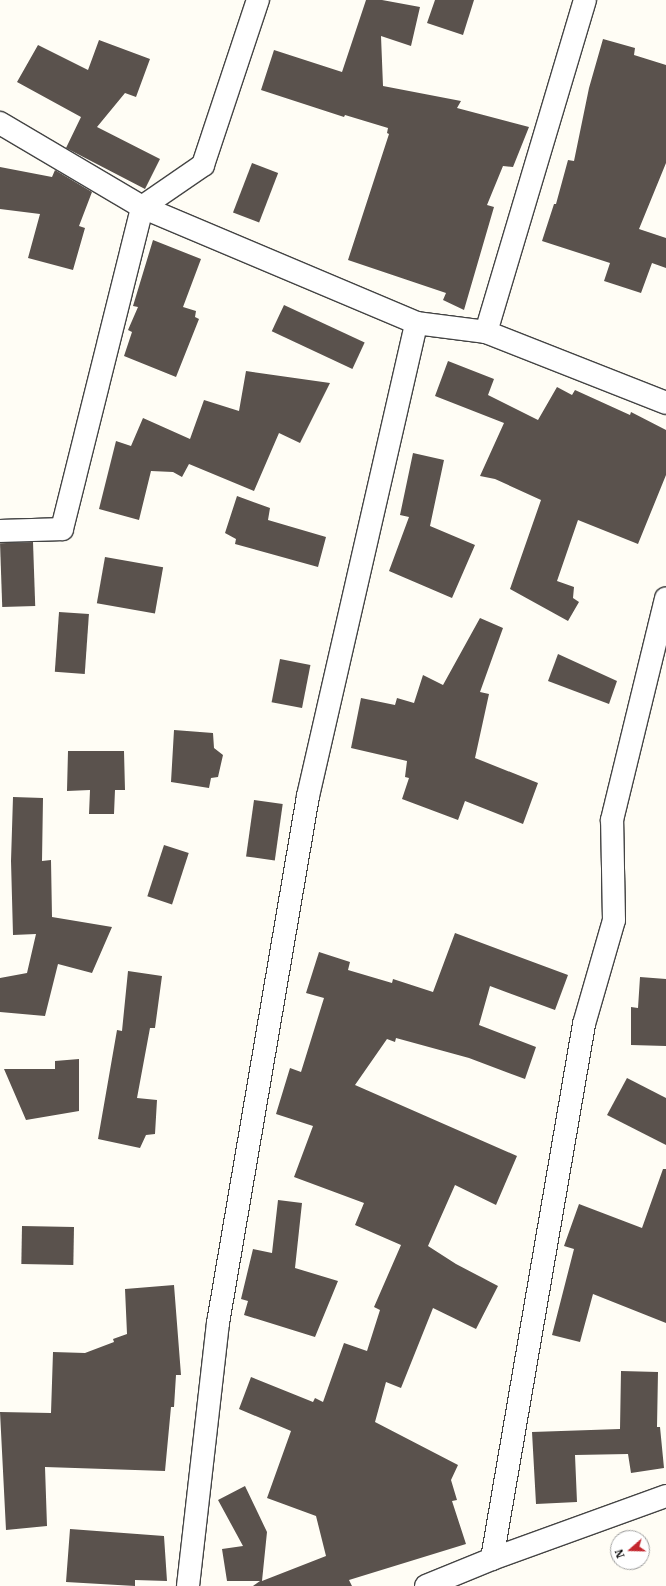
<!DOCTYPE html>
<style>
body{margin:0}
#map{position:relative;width:666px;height:1586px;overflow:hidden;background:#fffdf5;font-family:"IBM Plex Serif",serif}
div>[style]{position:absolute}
.building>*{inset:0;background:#5a524d;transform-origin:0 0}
.roads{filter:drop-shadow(1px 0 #444) drop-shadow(-1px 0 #444) drop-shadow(0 1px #444) drop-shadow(0 -1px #444)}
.minor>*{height:22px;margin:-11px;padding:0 11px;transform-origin:11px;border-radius:11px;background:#fff}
span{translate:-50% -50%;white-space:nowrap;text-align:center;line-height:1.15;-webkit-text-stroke:4px #fff;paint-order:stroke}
.north{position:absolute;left:610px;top:1530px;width:40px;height:40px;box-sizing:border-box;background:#fff;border:1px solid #a0a0a0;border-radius:50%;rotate:250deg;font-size:11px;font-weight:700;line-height:16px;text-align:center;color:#111}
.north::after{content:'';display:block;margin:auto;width:14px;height:18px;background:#c4262e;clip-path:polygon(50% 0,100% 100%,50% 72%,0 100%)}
</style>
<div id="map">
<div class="building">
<div style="clip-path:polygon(366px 0,382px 0,420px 7px,411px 46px,381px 36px,383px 86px,461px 101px,457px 108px,529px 127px,513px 167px,503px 166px,487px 205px,494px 207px,464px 310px,443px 300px,446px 293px,348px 260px,389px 134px,387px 133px,388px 128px,345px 115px,344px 117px,261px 90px,274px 50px,342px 72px)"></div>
<div style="clip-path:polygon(435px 0,474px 0,463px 35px,427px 23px)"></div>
<div style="clip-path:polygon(603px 39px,635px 48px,634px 55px,666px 65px,666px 163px,639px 229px,666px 238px,666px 268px,652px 263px,641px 293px,604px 281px,610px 263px,542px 241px,554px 204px,556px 204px,568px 160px,574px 161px,589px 88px)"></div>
<div style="clip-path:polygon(99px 40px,150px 59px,136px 97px,125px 93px,97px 127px,160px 159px,145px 189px,66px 148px,81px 117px,17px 82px,38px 45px,88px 70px)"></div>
<div style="left:252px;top:163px;width:28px;height:53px;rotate:21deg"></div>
<div style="clip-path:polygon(0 167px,52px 177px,55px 170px,92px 192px,79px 226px,85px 228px,73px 270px,28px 258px,40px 214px,0 209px)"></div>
<div style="clip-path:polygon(153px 240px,201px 259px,183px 307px,196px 311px,195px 317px,199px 319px,176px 377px,124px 356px,132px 332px,128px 330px,138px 307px,133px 306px)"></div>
<div style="left:284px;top:305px;width:89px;height:29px;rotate:25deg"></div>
<div style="clip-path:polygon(448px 361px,494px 379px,488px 395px,538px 420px,557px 387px,572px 395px,575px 390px,630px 415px,631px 412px,666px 430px,666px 475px,638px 544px,578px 520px,557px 581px,574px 587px,573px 598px,579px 602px,568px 621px,510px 589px,541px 500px,495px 479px,480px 476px,504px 423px,435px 396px)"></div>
<div style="clip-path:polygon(246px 371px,330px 383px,300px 443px,279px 433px,254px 491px,189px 464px,182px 477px,173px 472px,151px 471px,139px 520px,99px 509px,116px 441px,131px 446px,143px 418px,190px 439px,204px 400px,239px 411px)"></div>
<div style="clip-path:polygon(413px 453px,444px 460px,430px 526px,475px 545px,452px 598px,389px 571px,409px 517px,400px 515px)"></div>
<div style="clip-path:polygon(237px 496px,270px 508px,268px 520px,326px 537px,318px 567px,235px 544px,236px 539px,225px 533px)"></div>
<div style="left:33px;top:542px;width:64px;height:33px;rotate:88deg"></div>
<div style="left:105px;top:557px;width:59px;height:47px;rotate:10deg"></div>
<div style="left:59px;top:612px;width:30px;height:60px;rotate:4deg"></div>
<div style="clip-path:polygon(480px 618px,503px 628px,480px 692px,489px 694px,475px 758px,538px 783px,523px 824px,465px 801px,458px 820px,402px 799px,409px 778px,405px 777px,407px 761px,351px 748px,361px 698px,395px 705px,397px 698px,414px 703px,423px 675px,443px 685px)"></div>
<div style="clip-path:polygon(558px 654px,617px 681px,609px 704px,548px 681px)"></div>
<div style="left:280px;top:659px;width:31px;height:44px;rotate:11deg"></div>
<div style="clip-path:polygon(174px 730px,213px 733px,214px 748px,223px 755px,218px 777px,211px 778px,209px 788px,171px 782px)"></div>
<div style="clip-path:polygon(68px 751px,124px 751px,125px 790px,115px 790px,114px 814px,89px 814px,90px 790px,67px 791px)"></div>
<div style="clip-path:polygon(13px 797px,43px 798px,42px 861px,51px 860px,52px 917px,112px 927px,92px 973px,58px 964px,45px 1016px,0 1012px,0 978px,27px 973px,36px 934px,13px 935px,11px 861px)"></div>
<div style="left:254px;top:800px;width:29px;height:57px;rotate:8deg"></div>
<div style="left:164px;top:845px;width:26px;height:54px;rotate:18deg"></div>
<div style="clip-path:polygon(455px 933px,568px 975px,555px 1010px,490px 986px,479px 1025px,536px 1047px,525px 1079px,469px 1058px,396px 1038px,395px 1042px,387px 1039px,355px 1085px,517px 1156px,496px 1205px,455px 1185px,428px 1246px,456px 1264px,498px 1286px,476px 1329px,433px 1308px,401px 1388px,386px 1382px,375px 1422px,458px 1465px,451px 1480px,457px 1500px,452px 1501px,466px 1544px,349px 1580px,352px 1586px,253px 1586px,260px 1581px,227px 1581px,222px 1549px,243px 1546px,218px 1500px,245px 1486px,267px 1532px,262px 1581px,326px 1556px,316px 1516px,267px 1498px,291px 1431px,239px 1409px,251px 1377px,313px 1402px,315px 1398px,323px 1402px,344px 1343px,367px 1351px,380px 1310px,374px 1307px,401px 1245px,355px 1225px,364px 1203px,294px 1177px,313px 1126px,276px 1114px,290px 1068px,301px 1072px,324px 998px,306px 993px,319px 952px,350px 962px,348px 970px,392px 983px,393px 979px,433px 992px)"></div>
<div style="clip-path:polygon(128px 971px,162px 976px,155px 1028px,150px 1028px,137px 1098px,157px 1100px,155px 1134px,146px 1135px,140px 1148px,98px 1139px,117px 1030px,122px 1031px)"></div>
<div style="clip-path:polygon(640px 977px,666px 979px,666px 1046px,631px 1045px,631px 1007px,638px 1008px)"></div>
<div style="clip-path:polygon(79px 1059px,79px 1111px,26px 1120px,4px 1069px,55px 1069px,55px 1061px)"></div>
<div style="clip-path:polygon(627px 1078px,666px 1098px,666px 1145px,607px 1115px)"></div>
<div style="clip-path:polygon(663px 1169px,666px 1169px,666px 1323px,593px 1294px,580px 1342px,552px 1335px,574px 1249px,564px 1246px,579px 1204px,642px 1228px)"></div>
<div style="clip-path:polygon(278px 1200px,302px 1203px,295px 1268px,338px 1281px,315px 1337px,244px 1315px,248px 1301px,241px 1299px,253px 1249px,272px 1253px)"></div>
<div style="left:22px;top:1226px;width:52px;height:38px;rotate:1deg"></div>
<div style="clip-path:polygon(174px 1285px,181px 1375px,176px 1375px,174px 1407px,171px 1407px,165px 1471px,45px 1467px,47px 1526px,6px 1530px,0 1412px,51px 1413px,53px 1352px,85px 1353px,114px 1342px,113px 1339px,127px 1334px,125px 1289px)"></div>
<div style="clip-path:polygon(621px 1371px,658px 1372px,657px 1427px,660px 1427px,664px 1468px,631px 1473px,628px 1454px,575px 1455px,577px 1502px,536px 1504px,532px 1432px,620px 1429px)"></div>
<div style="clip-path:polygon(70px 1529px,164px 1536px,167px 1581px,135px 1580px,135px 1586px,66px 1582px)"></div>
</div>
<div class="roads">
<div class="minor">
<div style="left:0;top:123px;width:165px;rotate:30.6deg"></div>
<div style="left:142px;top:207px;width:298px;rotate:22.9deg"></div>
<div style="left:416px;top:323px;width:71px;rotate:7.3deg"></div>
<div style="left:486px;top:332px;width:193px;rotate:21.5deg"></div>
<div style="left:486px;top:332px;width:346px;rotate:-73.4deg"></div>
<div style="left:0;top:531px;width:62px;rotate:-1.8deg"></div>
<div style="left:62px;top:529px;width:332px;rotate:-76deg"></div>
<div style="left:142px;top:207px;width:74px;rotate:-34.5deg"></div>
<div style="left:203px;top:165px;width:174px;rotate:-71.6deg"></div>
<div style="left:492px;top:1559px;width:543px;rotate:-80.24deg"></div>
<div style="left:584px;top:1024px;width:108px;rotate:-73.9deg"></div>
<div style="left:614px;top:920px;width:100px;rotate:-91.1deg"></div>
<div style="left:612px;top:820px;width:228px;rotate:-76.3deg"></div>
<div style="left:188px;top:1586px;width:265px;rotate:-83.5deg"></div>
<div style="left:218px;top:1323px;width:535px;rotate:-80.31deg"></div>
<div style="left:308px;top:796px;width:485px;rotate:-77.1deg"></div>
<div style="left:426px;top:1586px;width:71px;rotate:-22.2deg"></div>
<div style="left:492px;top:1559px;width:185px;rotate:-19.9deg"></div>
</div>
</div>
<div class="north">N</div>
</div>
